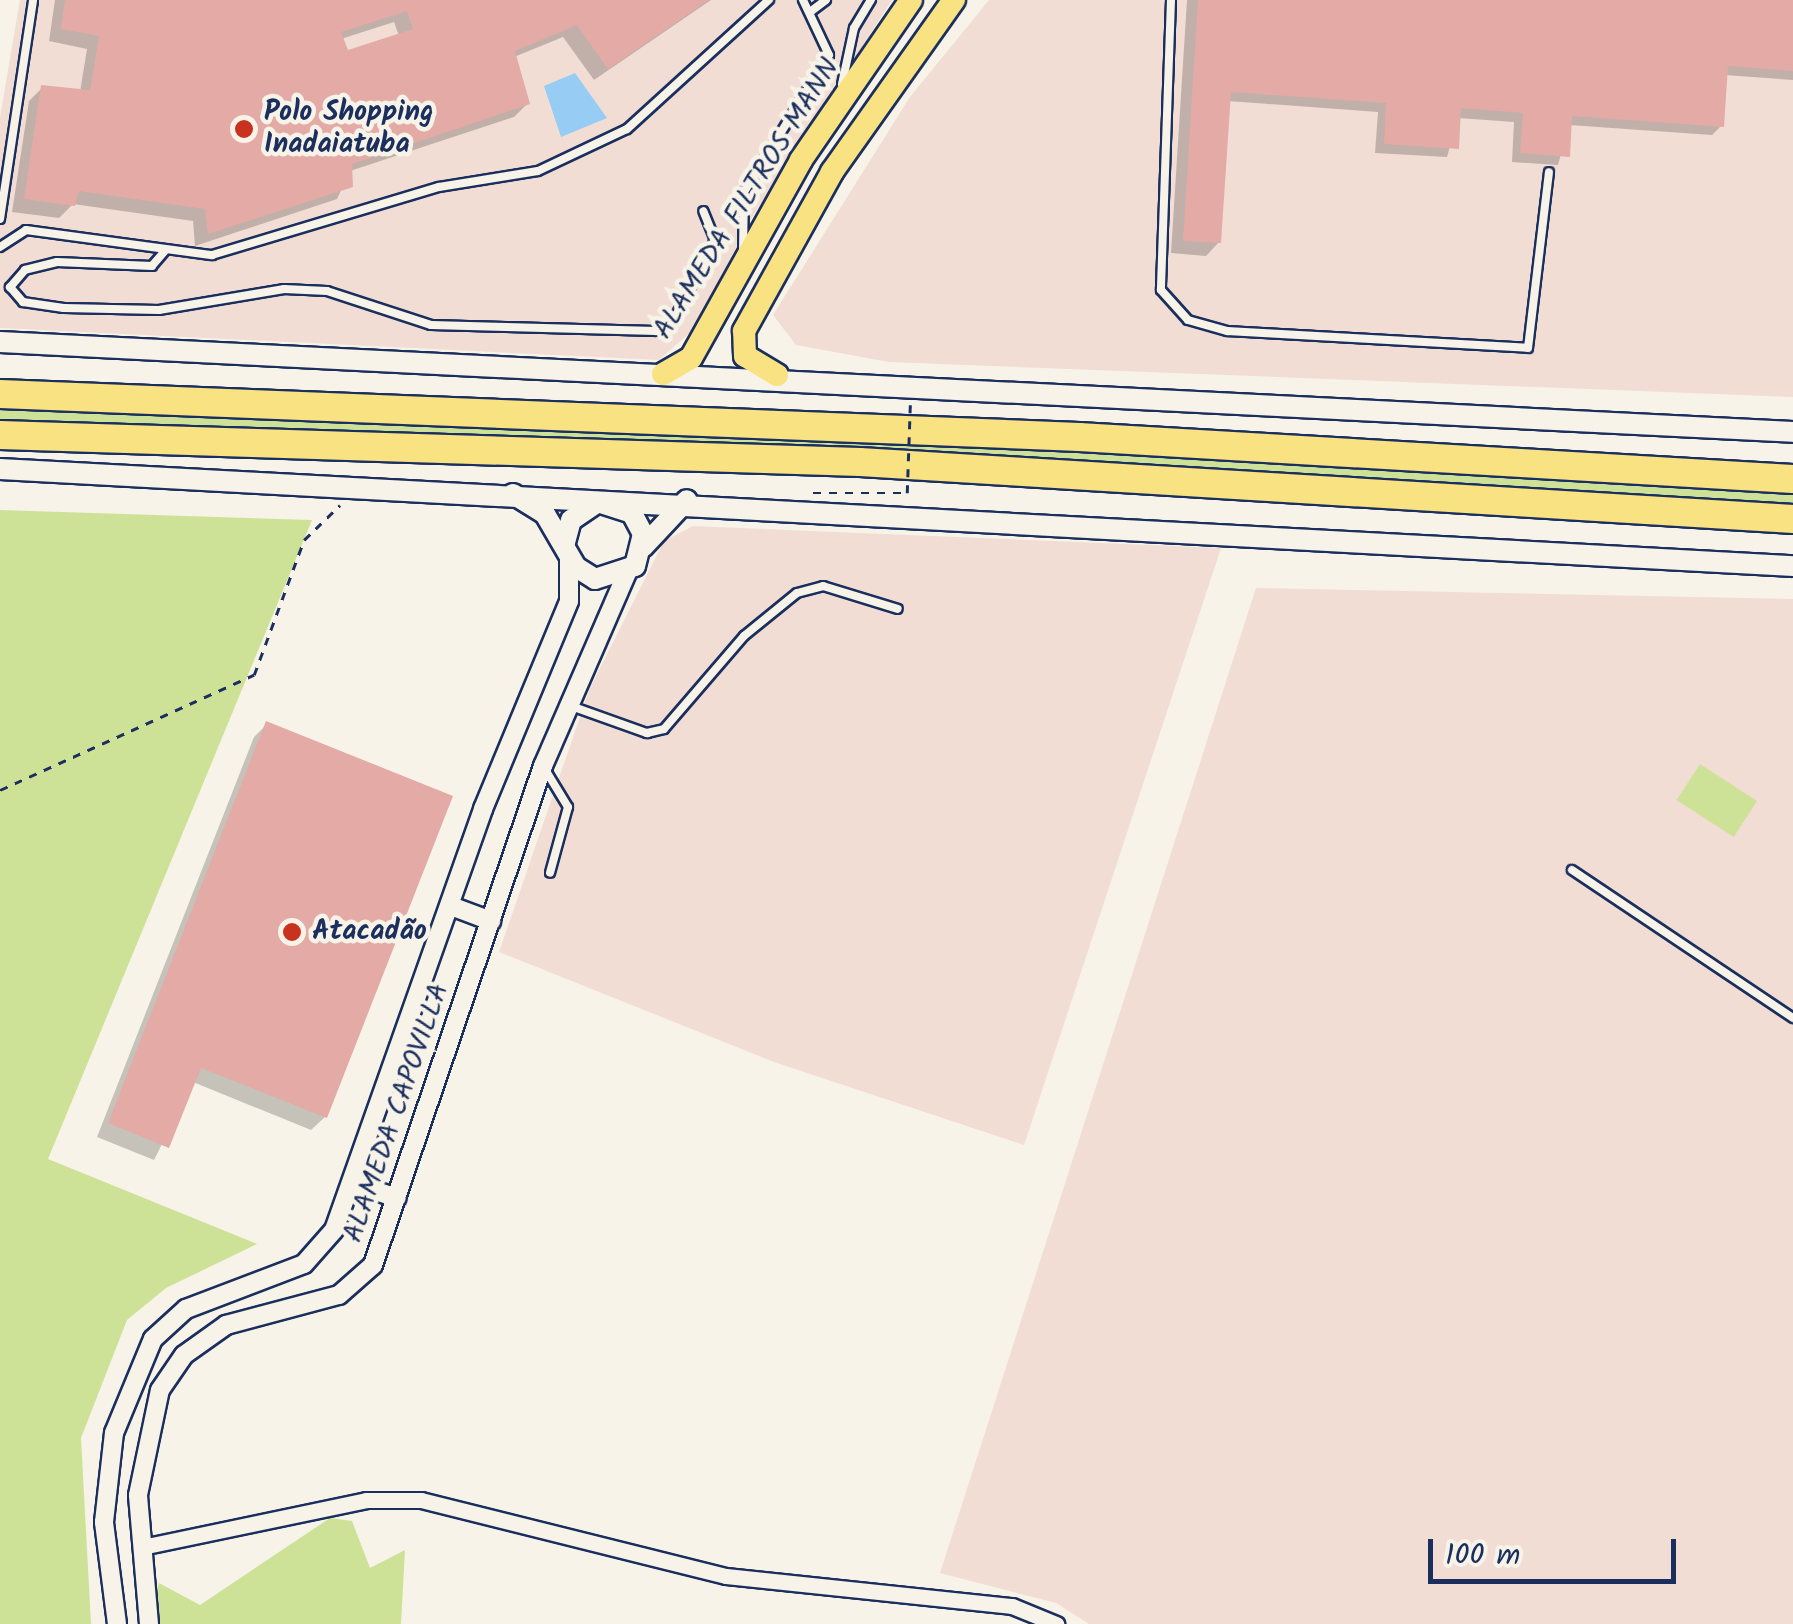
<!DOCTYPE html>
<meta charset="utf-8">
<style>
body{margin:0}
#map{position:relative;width:1793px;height:1624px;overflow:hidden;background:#f7f3e8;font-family:Kalam,sans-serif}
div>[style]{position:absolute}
.built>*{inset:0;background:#f1ddd4}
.green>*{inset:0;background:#cee297;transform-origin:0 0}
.water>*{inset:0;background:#97ccf5}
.shadow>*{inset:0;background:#0003}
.building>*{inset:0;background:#e4aaa6}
.path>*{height:2.5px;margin-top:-1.25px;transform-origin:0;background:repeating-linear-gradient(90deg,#1b2f5e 0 8px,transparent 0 16px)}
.roads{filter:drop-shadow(2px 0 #1b2f5e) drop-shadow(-2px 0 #1b2f5e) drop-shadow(0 2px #1b2f5e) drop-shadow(0 -2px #1b2f5e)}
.service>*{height:8px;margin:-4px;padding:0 4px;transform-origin:4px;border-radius:4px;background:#f7f3e8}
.minor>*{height:15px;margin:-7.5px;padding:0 7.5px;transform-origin:7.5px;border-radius:7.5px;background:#f7f3e8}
.tertiary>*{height:18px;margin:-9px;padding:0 9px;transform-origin:9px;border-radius:9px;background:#f7f3e8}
.secondary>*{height:20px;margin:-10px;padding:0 10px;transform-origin:10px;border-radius:10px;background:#f7f3e8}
.primary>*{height:22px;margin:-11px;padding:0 11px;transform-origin:11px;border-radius:11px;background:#f8e281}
.motorway>*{height:28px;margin:-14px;padding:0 14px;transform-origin:14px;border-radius:14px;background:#f8e281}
.path-bridge>*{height:2.5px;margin-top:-1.25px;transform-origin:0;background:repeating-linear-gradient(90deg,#1b2f5e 0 8px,transparent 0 16px)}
.dots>*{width:28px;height:28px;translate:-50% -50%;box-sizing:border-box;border:5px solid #f7f3e8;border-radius:50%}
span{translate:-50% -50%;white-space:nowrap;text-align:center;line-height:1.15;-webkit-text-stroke:9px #f7f3e8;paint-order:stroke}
.poi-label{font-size:28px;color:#1b2f5e;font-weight:700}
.left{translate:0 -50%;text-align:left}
.street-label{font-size:28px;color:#1b2f5e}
.scale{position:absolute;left:1428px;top:1539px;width:248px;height:45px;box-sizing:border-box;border:5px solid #1b2f5e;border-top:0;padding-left:12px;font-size:30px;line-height:35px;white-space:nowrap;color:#1b2f5e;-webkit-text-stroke:8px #f7f3e8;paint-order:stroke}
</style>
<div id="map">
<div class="built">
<div style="clip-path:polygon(20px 0,892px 0,751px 219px,694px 329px,659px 360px,0 328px,0 117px)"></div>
<div style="clip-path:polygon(989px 0,1793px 0,1793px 397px,889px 362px,796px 345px,773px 315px,910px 97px)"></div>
<div style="clip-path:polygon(693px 526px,1221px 548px,1024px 1145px,774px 1062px,499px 952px,590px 688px,664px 541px)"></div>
<div style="clip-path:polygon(1256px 588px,1793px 599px,1793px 1624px,1089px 1624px,1056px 1603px,940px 1573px)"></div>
</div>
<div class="green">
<div style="clip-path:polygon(0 406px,952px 438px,1793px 488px,1793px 508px,0 425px)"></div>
<div style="clip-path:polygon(0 510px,312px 520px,48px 1159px,257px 1244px,166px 1288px,127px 1320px,81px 1438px,91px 1624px,0 1624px)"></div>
<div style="left:1700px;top:764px;width:68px;height:43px;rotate:33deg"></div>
<div style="clip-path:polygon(330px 1518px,352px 1521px,370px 1568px,405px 1550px,401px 1624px,145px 1624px,159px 1583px,200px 1605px)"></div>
</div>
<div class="water">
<div style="clip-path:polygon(575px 73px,607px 118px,561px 137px,544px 86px)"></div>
</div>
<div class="shadow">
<div style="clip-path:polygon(evenodd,55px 0,711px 0,594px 80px,563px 37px,514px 57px,527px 104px,514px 117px,350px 171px,337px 199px,195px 246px,193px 221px,73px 204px,59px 218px,12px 212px,29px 101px,42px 88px,80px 92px,87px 49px,49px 41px,55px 0,394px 22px,399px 36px,346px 53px,341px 39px,394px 22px)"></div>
<div style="clip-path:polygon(1187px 0,1793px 0,1793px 80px,1725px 75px,1721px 126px,1712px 135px,1569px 125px,1558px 165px,1512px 162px,1514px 122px,1458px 118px,1447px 157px,1375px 153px,1378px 112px,1228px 101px,1219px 242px,1206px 256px,1171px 253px)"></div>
<div style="clip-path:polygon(267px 724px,325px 1117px,311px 1130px,193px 1082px,154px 1160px,97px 1137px,254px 737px)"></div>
</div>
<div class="building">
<div style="clip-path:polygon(evenodd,65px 0,709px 0,608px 69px,577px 25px,515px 51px,530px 104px,352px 164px,353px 187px,208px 234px,205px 209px,79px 191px,75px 206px,24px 199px,41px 85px,90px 90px,99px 36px,61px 29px,65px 0,407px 11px,413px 29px,348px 50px,341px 32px,407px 11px)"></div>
<div style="clip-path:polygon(1198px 0,1793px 0,1793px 71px,1728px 66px,1724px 127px,1572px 116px,1570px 157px,1520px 153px,1523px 113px,1461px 108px,1459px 149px,1384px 144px,1386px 103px,1231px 92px,1221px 243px,1183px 241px)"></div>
<div style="clip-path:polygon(266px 721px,453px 796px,327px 1118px,201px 1068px,169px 1148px,108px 1123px)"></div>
</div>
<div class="path">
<div style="left:813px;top:493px;width:94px"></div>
<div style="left:0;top:790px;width:279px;rotate:-24.4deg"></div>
<div style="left:254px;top:675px;width:144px;rotate:-69.7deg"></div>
<div style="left:304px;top:540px;width:50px;rotate:-44.2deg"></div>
</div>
<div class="roads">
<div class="service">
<div style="left:1171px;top:0;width:290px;rotate:92deg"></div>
<div style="left:1161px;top:290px;width:40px;rotate:48deg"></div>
<div style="left:1188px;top:320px;width:41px;rotate:15.8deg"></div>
<div style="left:1227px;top:331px;width:301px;rotate:3.2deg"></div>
<div style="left:1528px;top:348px;width:177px;rotate:-83.2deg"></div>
<div style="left:810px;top:12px;width:20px;rotate:-37deg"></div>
<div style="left:842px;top:84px;width:57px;rotate:-77.9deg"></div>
<div style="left:854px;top:28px;width:33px;rotate:-59deg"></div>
<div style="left:0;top:219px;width:221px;rotate:-81.4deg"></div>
<div style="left:0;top:247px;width:31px;rotate:-33deg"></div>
<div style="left:26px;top:230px;width:188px;rotate:7.7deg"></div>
<div style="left:212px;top:255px;width:237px;rotate:-16.7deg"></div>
<div style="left:439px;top:187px;width:100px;rotate:-9.2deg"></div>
<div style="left:538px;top:171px;width:98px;rotate:-25.3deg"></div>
<div style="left:627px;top:129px;width:192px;rotate:-42.3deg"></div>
<div style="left:164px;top:252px;width:18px;rotate:131deg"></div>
<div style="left:152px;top:266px;width:95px;rotate:-177.6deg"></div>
<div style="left:57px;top:262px;width:33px;rotate:166deg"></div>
<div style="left:25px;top:270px;width:23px;rotate:131deg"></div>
<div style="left:10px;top:287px;width:20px;rotate:49deg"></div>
<div style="left:23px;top:302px;width:41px;rotate:8.3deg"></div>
<div style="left:64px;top:308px;width:95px;rotate:1.2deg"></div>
<div style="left:159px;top:310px;width:127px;rotate:-9.5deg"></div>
<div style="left:284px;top:289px;width:43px;rotate:2.7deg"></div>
<div style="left:327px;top:291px;width:109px;rotate:18.1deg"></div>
<div style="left:431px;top:325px;width:225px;rotate:1.5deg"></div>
<div style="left:656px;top:331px;width:18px;rotate:-27deg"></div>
<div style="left:672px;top:323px;width:93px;rotate:-62.6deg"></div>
<div style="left:715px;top:240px;width:31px;rotate:-112deg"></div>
<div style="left:743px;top:253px;width:61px;rotate:-89.1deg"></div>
<div style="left:744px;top:192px;width:161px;rotate:-58.2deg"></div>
<div style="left:829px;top:55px;width:61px;rotate:-115.3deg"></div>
<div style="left:571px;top:706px;width:81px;rotate:19.6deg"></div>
<div style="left:647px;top:733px;width:17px;rotate:-13deg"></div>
<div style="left:664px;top:729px;width:123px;rotate:-49.3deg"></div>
<div style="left:744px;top:636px;width:68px;rotate:-39.1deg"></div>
<div style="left:797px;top:593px;width:27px;rotate:-15deg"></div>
<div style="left:823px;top:586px;width:78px;rotate:17deg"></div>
<div style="left:543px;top:766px;width:48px;rotate:58.6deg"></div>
<div style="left:568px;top:807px;width:68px;rotate:105.3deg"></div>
<div style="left:1572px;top:870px;width:266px;rotate:33.8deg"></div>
</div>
<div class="minor">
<div style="left:142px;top:1547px;width:229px;rotate:-11.8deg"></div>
<div style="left:366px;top:1500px;width:55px"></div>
<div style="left:421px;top:1500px;width:314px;rotate:14deg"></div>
<div style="left:726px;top:1576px;width:288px;rotate:6deg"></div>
<div style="left:1012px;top:1606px;width:48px;rotate:22.2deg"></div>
</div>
<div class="tertiary">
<div style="left:451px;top:906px;width:43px;rotate:20.6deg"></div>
<div style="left:352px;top:1183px;width:47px;rotate:18.4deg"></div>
<div style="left:117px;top:1624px;width:103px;rotate:-97.3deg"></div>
<div style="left:104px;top:1522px;width:90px;rotate:-83.6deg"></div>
<div style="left:114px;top:1433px;width:102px;rotate:-67.5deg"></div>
<div style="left:153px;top:1339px;width:45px;rotate:-42.3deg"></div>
<div style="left:186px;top:1309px;width:126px;rotate:-20.9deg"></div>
<div style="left:304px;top:1264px;width:45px;rotate:-48.6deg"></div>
<div style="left:334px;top:1230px;width:447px;rotate:-70.5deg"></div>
<div style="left:483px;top:809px;width:225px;rotate:-67.5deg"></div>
<div style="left:569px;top:601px;width:43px;rotate:-90deg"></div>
<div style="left:149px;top:1624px;width:129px;rotate:-94.9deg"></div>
<div style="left:138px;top:1495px;width:107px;rotate:-78.2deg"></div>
<div style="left:160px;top:1390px;width:42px;rotate:-55.6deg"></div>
<div style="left:184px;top:1355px;width:52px;rotate:-35.5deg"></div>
<div style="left:226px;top:1325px;width:117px;rotate:-14.9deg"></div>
<div style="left:339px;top:1295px;width:45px;rotate:-41.4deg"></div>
<div style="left:373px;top:1265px;width:527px;rotate:-71.19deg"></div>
<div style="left:543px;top:766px;width:210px;rotate:-66.5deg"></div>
</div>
<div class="secondary">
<div style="left:0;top:342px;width:1795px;rotate:2.87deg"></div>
<div style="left:0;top:469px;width:1796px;rotate:3.1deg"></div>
<div style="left:513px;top:494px;width:38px;rotate:32deg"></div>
<div style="left:545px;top:514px;width:61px;rotate:59.7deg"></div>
<div style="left:576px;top:567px;width:22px;rotate:32deg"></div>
<div style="left:595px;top:579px;width:42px;rotate:-18deg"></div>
<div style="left:635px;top:566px;width:33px;rotate:-76deg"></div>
<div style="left:643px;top:534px;width:24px;rotate:-118deg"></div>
<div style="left:632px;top:513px;width:36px;rotate:-162deg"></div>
<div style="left:598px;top:502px;width:32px;rotate:146deg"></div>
<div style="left:571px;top:520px;width:23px;rotate:105deg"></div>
<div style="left:643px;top:547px;width:64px;rotate:-46.9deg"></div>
</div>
<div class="primary">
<div style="left:663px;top:374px;width:32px;rotate:-30deg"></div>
<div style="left:691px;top:358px;width:227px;rotate:-60.9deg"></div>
<div style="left:801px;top:160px;width:194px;rotate:-55.5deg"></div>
<div style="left:777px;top:375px;width:37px;rotate:-149deg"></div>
<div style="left:745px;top:356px;width:25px;rotate:-92deg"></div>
<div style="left:744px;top:331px;width:182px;rotate:-61deg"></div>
<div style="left:832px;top:172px;width:211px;rotate:-54.7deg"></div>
</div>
<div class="motorway">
<div style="left:0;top:394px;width:1080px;rotate:2.28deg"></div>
<div style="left:1079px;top:437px;width:715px;rotate:3.37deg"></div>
<div style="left:0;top:435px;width:860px;rotate:1.8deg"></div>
<div style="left:860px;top:462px;width:935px;rotate:3.5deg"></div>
</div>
</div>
<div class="path-bridge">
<div style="left:907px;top:493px;width:88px;rotate:-88deg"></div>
</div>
<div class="dots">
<div style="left:244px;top:129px;background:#c8321e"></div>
<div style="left:292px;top:932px;background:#c8321e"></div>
</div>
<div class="poi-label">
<span class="left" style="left:264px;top:129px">Polo Shopping<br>Inadaiatuba</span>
<span class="left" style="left:312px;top:932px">Atacadão</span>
</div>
<div class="street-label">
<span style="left:747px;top:199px;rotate:-58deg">ALAMEDA FILTROS MANN</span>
<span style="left:397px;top:1113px;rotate:-71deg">ALAMEDA CAPOVILLA</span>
</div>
<div class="scale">100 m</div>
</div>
